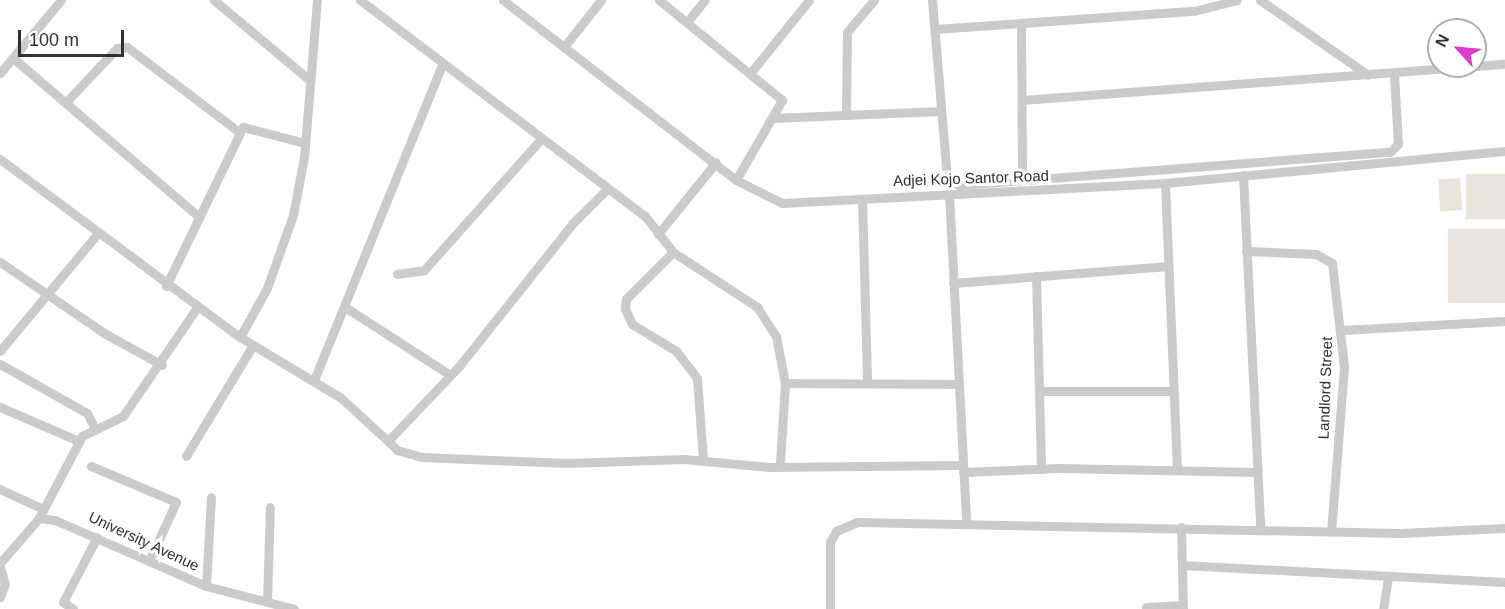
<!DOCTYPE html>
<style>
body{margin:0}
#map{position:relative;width:1505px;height:609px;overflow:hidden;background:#fff;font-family:Arial,sans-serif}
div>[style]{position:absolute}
.green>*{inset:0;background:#eae5dc;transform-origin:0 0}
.minor>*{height:9px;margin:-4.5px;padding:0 4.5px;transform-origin:4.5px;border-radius:4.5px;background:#cbcbcb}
span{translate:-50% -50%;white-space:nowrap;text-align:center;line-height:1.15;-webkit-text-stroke:6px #fff;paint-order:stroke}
.street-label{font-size:15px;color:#313131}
.north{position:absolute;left:1427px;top:18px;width:60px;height:60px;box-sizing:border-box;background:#fff;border:2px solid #adadad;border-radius:50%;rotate:297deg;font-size:16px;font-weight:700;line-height:24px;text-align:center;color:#313131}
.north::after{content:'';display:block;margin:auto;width:21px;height:27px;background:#e03aca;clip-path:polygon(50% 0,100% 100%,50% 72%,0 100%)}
.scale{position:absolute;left:18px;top:30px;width:106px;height:27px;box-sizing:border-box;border:3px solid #313131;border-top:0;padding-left:8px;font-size:18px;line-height:21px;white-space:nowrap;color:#313131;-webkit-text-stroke:4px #fff;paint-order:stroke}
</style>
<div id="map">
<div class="green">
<div style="left:1505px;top:174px;width:45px;height:39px;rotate:90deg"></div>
<div style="left:1460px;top:178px;width:32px;height:22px;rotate:86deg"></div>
<div style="left:1505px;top:229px;width:74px;height:57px;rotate:90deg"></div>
</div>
<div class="minor">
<div style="left:214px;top:0;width:123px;rotate:40deg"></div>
<div style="left:317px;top:0;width:158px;rotate:94.7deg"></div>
<div style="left:304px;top:157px;width:59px;rotate:100.7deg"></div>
<div style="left:293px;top:215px;width:77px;rotate:109.6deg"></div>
<div style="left:267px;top:288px;width:56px;rotate:118.9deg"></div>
<div style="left:240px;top:337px;width:118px;rotate:31.1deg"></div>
<div style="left:341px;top:398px;width:64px;rotate:42.5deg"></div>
<div style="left:388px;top:441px;width:105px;rotate:-46.5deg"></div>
<div style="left:460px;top:365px;width:180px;rotate:-51.5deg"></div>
<div style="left:572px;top:224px;width:48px;rotate:-45deg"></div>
<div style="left:360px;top:0;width:358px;rotate:37.2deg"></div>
<div style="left:645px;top:216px;width:46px;rotate:52.1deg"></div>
<div style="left:673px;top:252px;width:100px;rotate:33.2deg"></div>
<div style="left:757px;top:307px;width:35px;rotate:57deg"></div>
<div style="left:776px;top:336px;width:48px;rotate:79.2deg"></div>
<div style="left:785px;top:383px;width:174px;rotate:0.3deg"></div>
<div style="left:503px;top:0;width:294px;rotate:37.7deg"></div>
<div style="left:736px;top:180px;width:51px;rotate:26.6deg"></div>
<div style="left:782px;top:203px;width:384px;rotate:-3deg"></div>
<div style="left:1165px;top:183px;width:342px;rotate:-5.4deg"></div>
<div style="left:659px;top:0;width:159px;rotate:39.1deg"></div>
<div style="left:782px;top:100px;width:92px;rotate:119.9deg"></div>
<div style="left:932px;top:0;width:179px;rotate:85.2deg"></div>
<div style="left:947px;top:178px;width:14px;rotate:30deg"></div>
<div style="left:959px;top:185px;width:432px;rotate:-4.4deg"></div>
<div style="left:1390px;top:152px;width:11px;rotate:-45deg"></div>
<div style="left:1398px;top:144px;width:70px;rotate:-93.3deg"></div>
<div style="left:1260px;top:0;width:131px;rotate:34.8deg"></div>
<div style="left:687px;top:22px;width:28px;rotate:-51deg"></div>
<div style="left:1021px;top:27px;width:153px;rotate:89.6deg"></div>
<div style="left:935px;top:29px;width:260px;rotate:-4deg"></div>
<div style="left:1194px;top:11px;width:44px;rotate:-14.3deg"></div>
<div style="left:564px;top:47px;width:60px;rotate:-51.8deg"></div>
<div style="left:13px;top:58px;width:245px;rotate:40.5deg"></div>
<div style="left:752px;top:71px;width:91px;rotate:-51.2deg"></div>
<div style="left:0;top:73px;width:95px;rotate:-50.1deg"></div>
<div style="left:1022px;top:100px;width:484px;rotate:-4.3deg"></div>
<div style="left:67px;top:101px;width:73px;rotate:-46.7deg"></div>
<div style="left:117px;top:48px;width:10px;rotate:-6deg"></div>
<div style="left:127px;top:47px;width:141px;rotate:37.2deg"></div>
<div style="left:846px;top:115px;width:83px;rotate:-89.3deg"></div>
<div style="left:847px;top:32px;width:42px;rotate:-49.8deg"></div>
<div style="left:773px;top:118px;width:168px;rotate:-2.4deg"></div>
<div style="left:0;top:159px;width:299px;rotate:36.6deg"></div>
<div style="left:1243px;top:175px;width:352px;rotate:87.2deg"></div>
<div style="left:1165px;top:183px;width:287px;rotate:87.6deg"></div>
<div style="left:949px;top:194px;width:328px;rotate:87deg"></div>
<div style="left:862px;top:199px;width:184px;rotate:88.4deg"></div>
<div style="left:658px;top:234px;width:92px;rotate:-51.1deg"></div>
<div style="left:1246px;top:251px;width:70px;rotate:2.5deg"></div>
<div style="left:1316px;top:254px;width:18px;rotate:29deg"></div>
<div style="left:1332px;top:263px;width:105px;rotate:83.4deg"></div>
<div style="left:1344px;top:367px;width:165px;rotate:94.5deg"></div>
<div style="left:673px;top:252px;width:66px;rotate:135deg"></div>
<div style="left:626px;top:299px;width:10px;rotate:96deg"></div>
<div style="left:625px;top:309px;width:17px;rotate:65deg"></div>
<div style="left:632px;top:324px;width:52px;rotate:31.5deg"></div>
<div style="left:676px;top:351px;width:34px;rotate:52deg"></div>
<div style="left:697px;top:378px;width:82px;rotate:85.8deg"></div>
<div style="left:0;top:262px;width:126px;rotate:34.3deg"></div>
<div style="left:104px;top:333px;width:66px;rotate:28.9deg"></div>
<div style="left:397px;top:274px;width:27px;rotate:-8deg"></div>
<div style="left:424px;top:270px;width:176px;rotate:-48.2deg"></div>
<div style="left:1036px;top:276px;width:193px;rotate:88.5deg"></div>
<div style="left:953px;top:283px;width:216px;rotate:-4.5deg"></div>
<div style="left:166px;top:286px;width:177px;rotate:-64.2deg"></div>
<div style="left:243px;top:127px;width:64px;rotate:14.5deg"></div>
<div style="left:345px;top:307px;width:125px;rotate:32.9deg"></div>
<div style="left:1342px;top:330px;width:163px;rotate:-3.2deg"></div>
<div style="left:0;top:351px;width:153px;rotate:-50.3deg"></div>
<div style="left:0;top:364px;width:100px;rotate:29.4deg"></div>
<div style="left:87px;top:413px;width:18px;rotate:63deg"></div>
<div style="left:314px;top:380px;width:341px;rotate:-67.9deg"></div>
<div style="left:1043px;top:391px;width:128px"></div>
<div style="left:0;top:407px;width:86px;rotate:23.3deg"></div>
<div style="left:388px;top:441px;width:13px;rotate:45deg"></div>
<div style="left:397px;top:450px;width:26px;rotate:16deg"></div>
<div style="left:422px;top:457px;width:145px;rotate:2.4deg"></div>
<div style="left:567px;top:463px;width:117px;rotate:-2deg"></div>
<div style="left:684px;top:459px;width:85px;rotate:5.4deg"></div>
<div style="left:769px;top:467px;width:194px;rotate:-0.6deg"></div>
<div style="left:186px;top:456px;width:130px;rotate:-58.9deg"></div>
<div style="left:780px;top:463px;width:80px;rotate:-86.4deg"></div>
<div style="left:91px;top:466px;width:92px;rotate:23deg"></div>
<div style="left:176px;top:502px;width:65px;rotate:114.6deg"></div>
<div style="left:963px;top:472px;width:97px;rotate:-2.4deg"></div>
<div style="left:1060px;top:468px;width:196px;rotate:1.2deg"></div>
<div style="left:0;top:489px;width:47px;rotate:24.9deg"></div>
<div style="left:39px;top:518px;width:93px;rotate:-62.3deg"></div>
<div style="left:82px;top:436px;width:46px;rotate:-26deg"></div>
<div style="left:123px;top:416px;width:130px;rotate:-55.7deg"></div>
<div style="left:1181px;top:527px;width:82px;rotate:88.6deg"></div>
<div style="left:0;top:563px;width:60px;rotate:-49.1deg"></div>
<div style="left:39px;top:518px;width:16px;rotate:7deg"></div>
<div style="left:55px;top:520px;width:165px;rotate:23.6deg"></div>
<div style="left:206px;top:586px;width:91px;rotate:14.6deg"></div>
<div style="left:1182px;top:565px;width:323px;rotate:3deg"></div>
<div style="left:0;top:567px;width:18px;rotate:74deg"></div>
<div style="left:5px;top:584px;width:14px;rotate:111deg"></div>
<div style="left:206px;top:586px;width:89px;rotate:-86.8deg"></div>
<div style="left:267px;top:601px;width:94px;rotate:-88.2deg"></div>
<div style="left:1146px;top:607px;width:37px;rotate:-3deg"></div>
<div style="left:73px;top:609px;width:12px;rotate:-145deg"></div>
<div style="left:63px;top:602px;width:73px;rotate:-62.4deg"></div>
<div style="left:830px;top:609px;width:67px;rotate:-90deg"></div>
<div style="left:830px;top:542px;width:13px;rotate:-61deg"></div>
<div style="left:836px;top:531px;width:23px;rotate:-23deg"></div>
<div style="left:857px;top:522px;width:543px;rotate:1.16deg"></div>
<div style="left:1400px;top:533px;width:105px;rotate:-2.7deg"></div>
<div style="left:1383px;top:609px;width:33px;rotate:-81deg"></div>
</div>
<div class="street-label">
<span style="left:971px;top:178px;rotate:-2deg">Adjei Kojo Santor Road</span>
<span style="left:1325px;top:388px;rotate:-88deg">Landlord Street</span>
<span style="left:144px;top:541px;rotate:25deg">University Avenue</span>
</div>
<div class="north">N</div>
<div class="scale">100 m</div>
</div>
